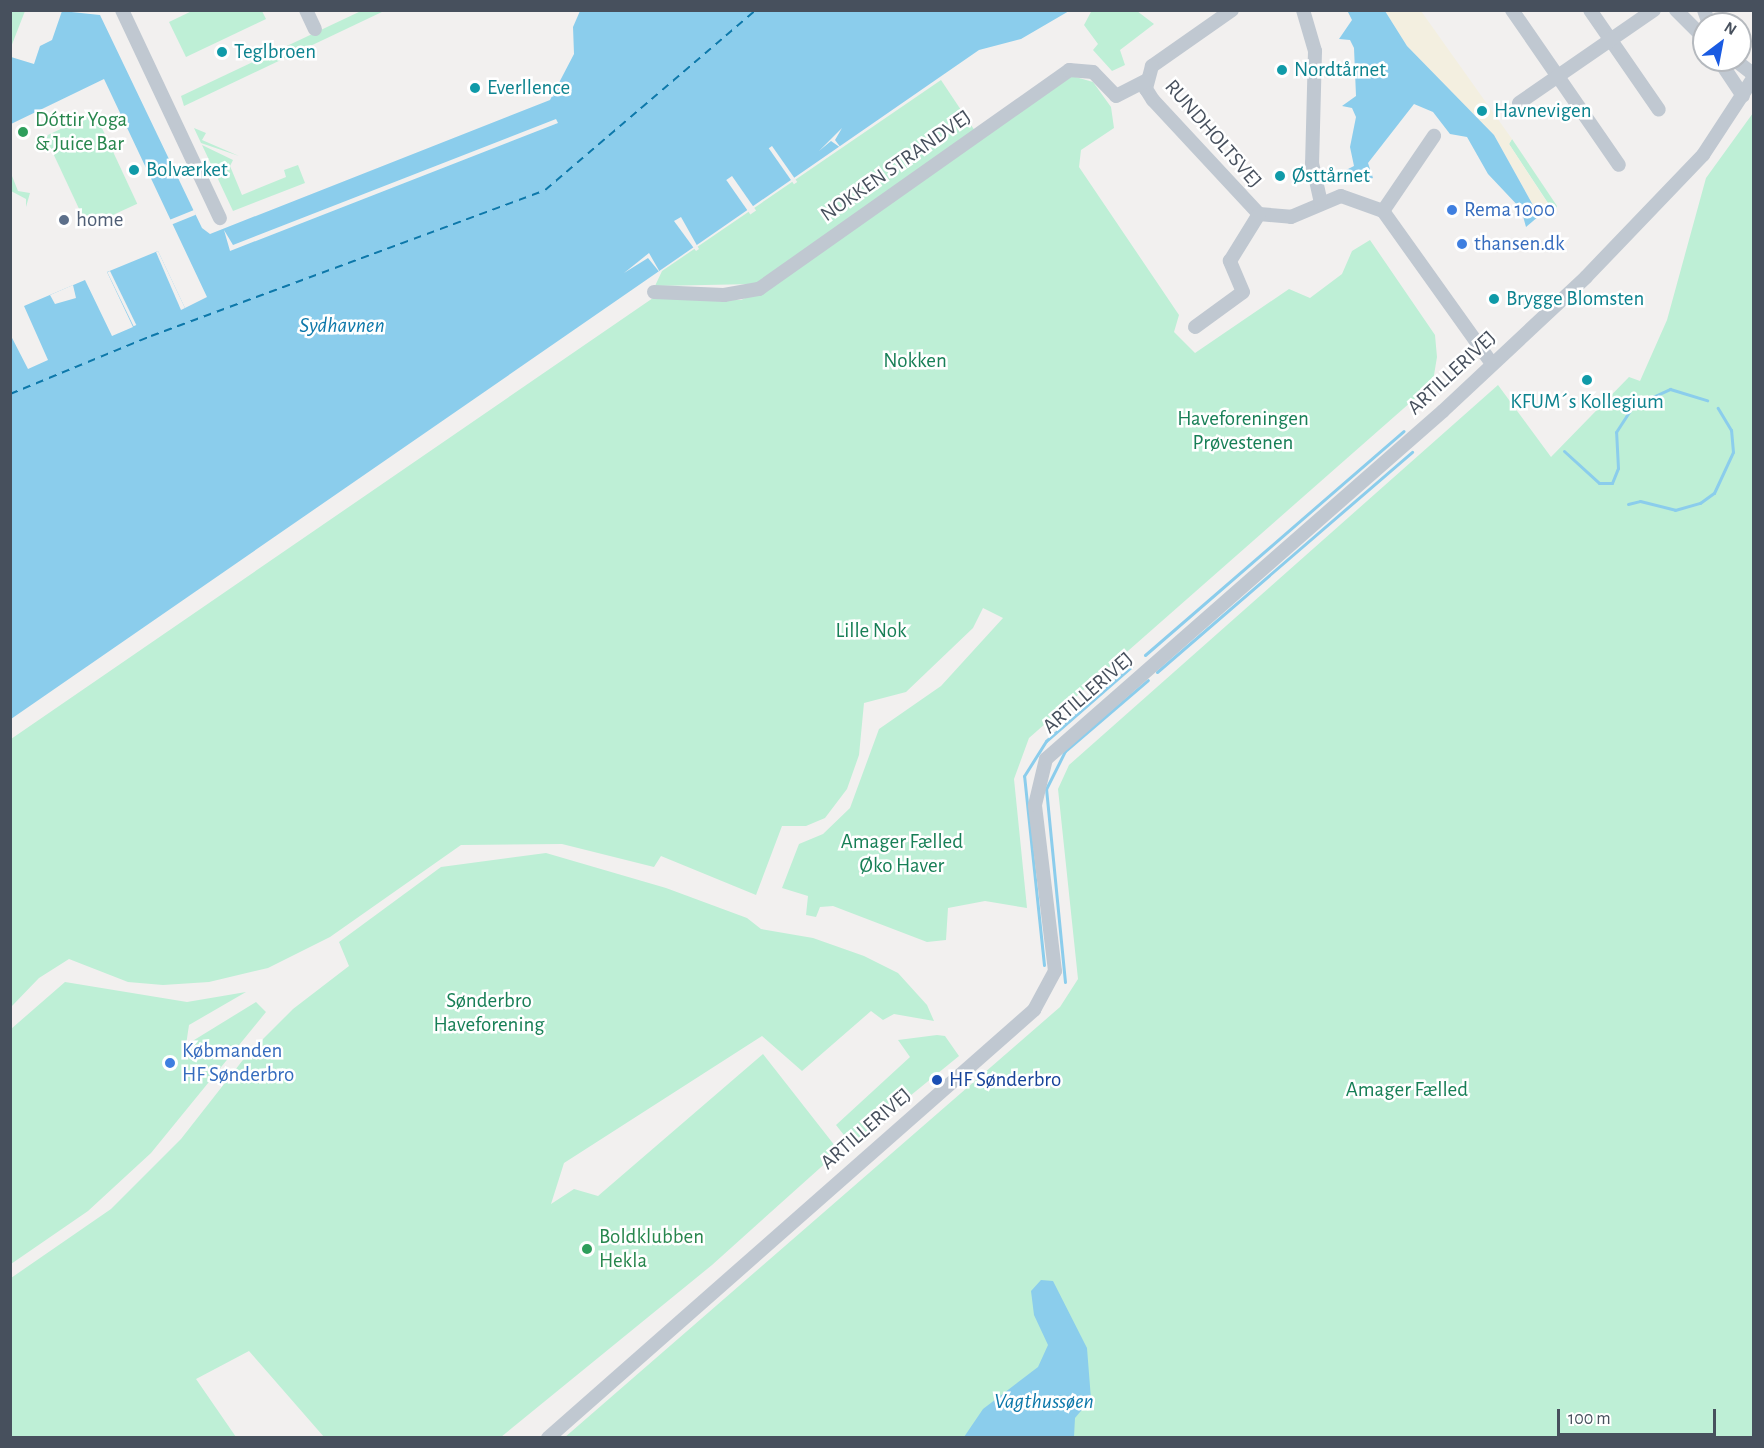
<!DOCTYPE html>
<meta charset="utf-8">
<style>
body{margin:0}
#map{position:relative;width:1764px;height:1448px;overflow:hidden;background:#f2f0ef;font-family:"Alegreya Sans",sans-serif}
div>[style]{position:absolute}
.green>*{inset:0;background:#beefd6;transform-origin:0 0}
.sand>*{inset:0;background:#f3efe0}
.water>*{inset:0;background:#8bcdec}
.pier>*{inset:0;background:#f2f0ef;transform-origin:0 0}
.stream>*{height:3px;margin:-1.5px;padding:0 1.5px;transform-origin:1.5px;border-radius:1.5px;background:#8bcdec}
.ferry>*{height:1.5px;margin-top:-0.75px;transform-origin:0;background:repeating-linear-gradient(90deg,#0d78aa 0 8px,transparent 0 14px)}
.minor>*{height:14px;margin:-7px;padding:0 7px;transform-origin:7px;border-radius:7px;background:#c0c8d1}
.dots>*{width:16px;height:16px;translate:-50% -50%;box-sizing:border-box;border:3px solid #fff;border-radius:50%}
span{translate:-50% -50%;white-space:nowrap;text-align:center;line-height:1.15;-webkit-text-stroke:5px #fff;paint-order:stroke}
.culture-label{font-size:21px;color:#0d838f}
.left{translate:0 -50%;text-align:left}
.leisure-label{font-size:21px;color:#27864d}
.street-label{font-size:21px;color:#47505d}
.shop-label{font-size:21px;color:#366cbe}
.service-label{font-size:21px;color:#4e5e75}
.park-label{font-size:21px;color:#177f56}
.transit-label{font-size:21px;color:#164399}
.water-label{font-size:22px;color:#0d78aa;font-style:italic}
.frame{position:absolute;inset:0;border:12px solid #47505d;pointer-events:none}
.north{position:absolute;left:1692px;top:12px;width:60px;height:60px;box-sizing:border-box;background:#fff;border:2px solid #b5b9be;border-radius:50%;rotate:32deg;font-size:16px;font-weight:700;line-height:24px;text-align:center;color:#47505d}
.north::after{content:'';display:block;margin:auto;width:21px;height:27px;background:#1a5be2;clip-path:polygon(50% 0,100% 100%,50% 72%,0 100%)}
.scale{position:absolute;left:1557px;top:1409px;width:159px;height:27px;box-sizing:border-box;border:3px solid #47505d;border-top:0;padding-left:8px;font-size:18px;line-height:21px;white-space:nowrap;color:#47505d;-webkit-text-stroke:4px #fff;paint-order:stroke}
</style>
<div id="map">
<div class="green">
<div style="clip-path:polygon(194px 10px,262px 11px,266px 19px,186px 57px,169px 22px)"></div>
<div style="clip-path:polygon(1092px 10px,1137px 11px,1154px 24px,1120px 50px,1125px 65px,1112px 71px,1093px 50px,1098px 44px,1084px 25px)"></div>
<div style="clip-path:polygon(10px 11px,25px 11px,11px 47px,10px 47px)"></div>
<div style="clip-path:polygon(361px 11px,384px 11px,184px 106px,181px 96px)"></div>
<div style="clip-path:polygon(1072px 76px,1093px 82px,1111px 107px,1114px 128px,1081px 150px,1079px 167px,1179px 315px,1174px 332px,1195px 353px,1289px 289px,1310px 298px,1342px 274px,1352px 251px,1370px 240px,1435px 335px,1437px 357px,1433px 381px,1420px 394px,1029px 738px,1014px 779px,1027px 908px,985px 901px,948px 908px,946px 940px,927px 942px,833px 906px,820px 907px,816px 917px,806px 915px,808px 896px,782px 888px,799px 844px,823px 834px,850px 808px,879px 729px,941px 686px,1003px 618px,983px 608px,973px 628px,906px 692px,864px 703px,859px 755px,847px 789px,825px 818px,806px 826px,782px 826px,756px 895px,661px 856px,654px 867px,562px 844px,461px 845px,330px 937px,268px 968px,209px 982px,163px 985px,128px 982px,69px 959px,39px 978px,11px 1007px,11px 739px,653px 298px,741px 300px,772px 286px)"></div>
<div style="clip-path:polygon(941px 80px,975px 131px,755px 284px,655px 286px,662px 271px)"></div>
<div style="left:95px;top:113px;width:100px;height:55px;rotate:65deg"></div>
<div style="clip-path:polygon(1753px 113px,1753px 1437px,564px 1438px,1060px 1007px,1078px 979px,1058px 789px,1069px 765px,1498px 385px,1551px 457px,1629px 377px,1640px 381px,1667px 320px,1706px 178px)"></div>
<div style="clip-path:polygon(194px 128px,206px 133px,202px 140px,239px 156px,201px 143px)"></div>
<div style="clip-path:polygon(1512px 139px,1557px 206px,1554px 212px,1509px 144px)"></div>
<div style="clip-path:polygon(202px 145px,233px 160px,230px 166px,242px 195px,286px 177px,284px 170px,298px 165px,305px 183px,233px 211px)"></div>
<div style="clip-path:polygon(12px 176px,18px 191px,30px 193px,26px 207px,26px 199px,11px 191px)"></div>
<div style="clip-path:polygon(546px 853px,666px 888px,747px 918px,761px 929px,813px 938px,864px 956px,898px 973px,927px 1005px,934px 1021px,894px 1014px,883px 1020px,871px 1011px,802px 1071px,762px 1036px,564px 1163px,551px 1204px,574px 1189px,598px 1196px,763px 1054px,839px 1151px,712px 1265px,501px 1437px,324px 1437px,249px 1351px,196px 1379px,236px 1437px,11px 1437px,11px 1278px,111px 1209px,181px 1139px,246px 1056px,293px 1009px,349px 966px,339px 942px,441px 867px)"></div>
<div style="clip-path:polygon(65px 982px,187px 1002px,246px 992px,189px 1025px,186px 1045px,256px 1002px,266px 1012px,151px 1153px,88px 1211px,11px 1264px,11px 1029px)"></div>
<div style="clip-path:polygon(937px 1035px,945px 1036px,959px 1056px,851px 1144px,836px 1125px,910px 1057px,898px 1040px)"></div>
</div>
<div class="sand">
<div style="clip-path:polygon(1385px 11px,1421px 11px,1512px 139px,1509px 144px,1550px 207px,1546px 217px,1538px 214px,1494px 135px,1407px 46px)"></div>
</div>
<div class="water">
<div style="clip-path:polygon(1347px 10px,1385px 11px,1407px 46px,1494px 135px,1539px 216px,1526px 227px,1521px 209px,1488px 174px,1467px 137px,1450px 134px,1433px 112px,1414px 104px,1368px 163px,1373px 178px,1360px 181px,1342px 172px,1354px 166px,1350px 147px,1356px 117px,1352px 108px,1342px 106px,1356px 96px,1354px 48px,1350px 40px,1339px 39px,1352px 20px)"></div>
<div style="clip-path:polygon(62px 11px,100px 15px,202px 228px,210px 234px,550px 100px,574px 54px,573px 27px,580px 11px,1069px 11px,1021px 39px,979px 50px,11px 719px,10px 334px,28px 369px,48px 360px,24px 306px,85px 280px,112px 336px,133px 327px,107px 272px,158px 251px,185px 308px,207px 297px,104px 79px,11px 124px,11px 57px,34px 64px,40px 46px,52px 40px)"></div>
<div style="clip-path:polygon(1041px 1280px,1053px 1281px,1087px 1348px,1091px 1399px,1075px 1418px,1074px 1437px,964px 1437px,983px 1409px,1038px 1367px,1048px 1345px,1034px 1315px,1031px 1291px)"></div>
</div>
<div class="pier">
<div style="clip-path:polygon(556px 119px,558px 123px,230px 251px,224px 230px,233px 245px)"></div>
<div style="clip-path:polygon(842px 128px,835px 140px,841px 148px,831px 141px,819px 151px)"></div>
<div style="left:772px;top:146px;width:44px;height:4px;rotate:55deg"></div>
<div style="left:732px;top:176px;width:42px;height:7px;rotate:55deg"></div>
<div style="left:194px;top:210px;width:5px;height:26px;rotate:68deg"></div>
<div style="clip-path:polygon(681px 217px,699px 249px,696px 251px,674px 221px)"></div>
<div style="clip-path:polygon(158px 251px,185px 308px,181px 310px,156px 252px)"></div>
<div style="clip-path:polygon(649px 253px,661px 274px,648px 258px,624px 273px)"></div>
<div style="left:110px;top:271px;width:60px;height:3px;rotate:64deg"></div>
<div style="clip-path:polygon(73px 285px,76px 298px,55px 304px,50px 295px)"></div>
</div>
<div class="stream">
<div style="left:1564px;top:451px;width:47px;rotate:42.4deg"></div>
<div style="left:1599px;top:483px;width:13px"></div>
<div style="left:1612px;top:483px;width:16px;rotate:-68deg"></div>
<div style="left:1618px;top:468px;width:36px;rotate:-93deg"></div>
<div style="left:1616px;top:432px;width:31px;rotate:-57deg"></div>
<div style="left:1633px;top:406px;width:41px;rotate:-24.7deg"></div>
<div style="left:1670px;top:389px;width:39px;rotate:17deg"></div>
<div style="left:1628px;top:504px;width:12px;rotate:-14deg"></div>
<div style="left:1640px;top:501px;width:36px;rotate:14deg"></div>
<div style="left:1675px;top:510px;width:26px;rotate:-16deg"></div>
<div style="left:1700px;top:503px;width:17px;rotate:-36deg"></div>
<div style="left:1714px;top:493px;width:45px;rotate:-65.1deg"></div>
<div style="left:1733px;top:452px;width:22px;rotate:-95deg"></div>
<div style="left:1731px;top:430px;width:26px;rotate:-121deg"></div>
<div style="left:1145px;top:655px;width:342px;rotate:-40.9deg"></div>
<div style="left:1157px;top:672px;width:337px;rotate:-40.8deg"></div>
<div style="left:1044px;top:965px;width:190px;rotate:-96deg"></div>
<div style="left:1024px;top:776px;width:41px;rotate:-57.8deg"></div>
<div style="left:1046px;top:741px;width:114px;rotate:-41.1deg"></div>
<div style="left:1065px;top:982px;width:194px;rotate:-95.6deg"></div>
<div style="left:1046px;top:789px;width:42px;rotate:-63.4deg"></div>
<div style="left:1065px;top:751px;width:109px;rotate:-40.5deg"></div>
</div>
<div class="ferry">
<div style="left:10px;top:394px;width:152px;rotate:-22.4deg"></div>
<div style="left:151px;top:336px;width:420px;rotate:-20.3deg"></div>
<div style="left:545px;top:190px;width:277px;rotate:-40.5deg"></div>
</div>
<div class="minor">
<div style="left:122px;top:10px;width:230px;rotate:64.8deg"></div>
<div style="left:306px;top:10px;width:21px;rotate:65deg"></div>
<div style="left:1232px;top:10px;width:98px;rotate:145deg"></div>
<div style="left:1152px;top:66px;width:24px;rotate:105deg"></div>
<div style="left:1146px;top:89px;width:13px;rotate:58deg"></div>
<div style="left:1153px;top:100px;width:156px;rotate:47.1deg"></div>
<div style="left:1259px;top:214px;width:32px;rotate:5deg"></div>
<div style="left:1291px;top:217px;width:54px;rotate:-22.8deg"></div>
<div style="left:1341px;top:196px;width:45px;rotate:19.7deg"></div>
<div style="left:1383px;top:211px;width:188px;rotate:54.5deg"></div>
<div style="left:1303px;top:10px;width:43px;rotate:73.7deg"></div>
<div style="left:1315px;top:51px;width:112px;rotate:91.5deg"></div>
<div style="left:1312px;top:163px;width:41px;rotate:77.3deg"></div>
<div style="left:1512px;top:10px;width:188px;rotate:55.4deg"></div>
<div style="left:1590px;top:10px;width:121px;rotate:55.4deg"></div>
<div style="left:1676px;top:10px;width:40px;rotate:45deg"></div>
<div style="left:1704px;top:10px;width:15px;rotate:70deg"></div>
<div style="left:1719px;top:60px;width:43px;rotate:56.3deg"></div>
<div style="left:1735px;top:60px;width:24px;rotate:38deg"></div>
<div style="left:1519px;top:103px;width:164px;rotate:-34.6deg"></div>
<div style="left:1383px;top:211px;width:91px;rotate:-55.8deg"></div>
<div style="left:654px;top:292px;width:70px;rotate:2.5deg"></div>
<div style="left:724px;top:295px;width:36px;rotate:-10deg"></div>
<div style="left:759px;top:289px;width:380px;rotate:-35.2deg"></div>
<div style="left:1069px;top:70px;width:24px;rotate:5deg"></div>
<div style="left:1093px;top:72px;width:33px;rotate:46deg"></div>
<div style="left:1116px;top:96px;width:34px;rotate:-27deg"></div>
<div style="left:1195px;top:327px;width:59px;rotate:-36.1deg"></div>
<div style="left:1243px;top:292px;width:34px;rotate:-113deg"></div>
<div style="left:1230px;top:261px;width:55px;rotate:-58.3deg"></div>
<div style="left:548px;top:1438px;width:648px;rotate:-41.37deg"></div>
<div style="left:1034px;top:1010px;width:44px;rotate:-61.7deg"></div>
<div style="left:1055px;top:971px;width:167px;rotate:-96.9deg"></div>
<div style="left:1035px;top:805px;width:47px;rotate:-76.6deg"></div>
<div style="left:1046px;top:759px;width:528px;rotate:-41.24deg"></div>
<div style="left:1443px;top:411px;width:196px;rotate:-43.1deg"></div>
<div style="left:1586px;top:277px;width:169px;rotate:-46.2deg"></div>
<div style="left:1703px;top:155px;width:93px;rotate:-56.8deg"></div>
</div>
<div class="dots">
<div style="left:222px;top:52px;background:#0f9aa8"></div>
<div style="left:1282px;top:70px;background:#0f9aa8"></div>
<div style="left:475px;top:88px;background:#0f9aa8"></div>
<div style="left:1482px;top:111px;background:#0f9aa8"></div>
<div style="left:23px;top:132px;background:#2e9e5b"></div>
<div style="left:134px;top:170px;background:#0f9aa8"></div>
<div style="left:1280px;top:176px;background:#0f9aa8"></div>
<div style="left:1452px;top:210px;background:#3f7fe0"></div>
<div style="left:64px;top:220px;background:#5c6f8a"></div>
<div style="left:1462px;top:244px;background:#3f7fe0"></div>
<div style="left:1494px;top:299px;background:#0f9aa8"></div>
<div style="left:1587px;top:380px;background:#0f9aa8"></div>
<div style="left:170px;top:1063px;background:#3f7fe0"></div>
<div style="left:937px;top:1080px;background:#1a4fb4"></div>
<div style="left:587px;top:1249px;background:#2e9e5b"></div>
</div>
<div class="culture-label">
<span class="left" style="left:234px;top:52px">Teglbroen</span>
<span class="left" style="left:1294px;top:70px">Nordtårnet</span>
<span class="left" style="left:487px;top:88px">Everllence</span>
<span class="left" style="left:1494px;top:111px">Havnevigen</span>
<span class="left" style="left:146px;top:170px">Bolværket</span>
<span class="left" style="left:1292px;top:176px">Østtårnet</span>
<span class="left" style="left:1506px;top:299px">Brygge Blomsten</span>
<span style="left:1587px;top:402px">KFUM´s Kollegium</span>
</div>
<div class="leisure-label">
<span class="left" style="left:35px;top:132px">Dóttir Yoga<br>&amp; Juice Bar</span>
<span class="left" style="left:599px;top:1249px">Boldklubben<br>Hekla</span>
</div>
<div class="street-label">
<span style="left:1213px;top:134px;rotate:49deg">RUNDHOLTSVEJ</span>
<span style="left:896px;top:166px;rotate:-35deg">NOKKEN STRANDVEJ</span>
<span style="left:1452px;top:373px;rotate:-43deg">ARTILLERIVEJ</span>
<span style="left:1088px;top:693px;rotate:-41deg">ARTILLERIVEJ</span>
<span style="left:866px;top:1129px;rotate:-41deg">ARTILLERIVEJ</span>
</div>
<div class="shop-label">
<span class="left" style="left:1464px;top:210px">Rema 1000</span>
<span class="left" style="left:1474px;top:244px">thansen.dk</span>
<span class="left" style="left:182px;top:1063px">Købmanden<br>HF Sønderbro</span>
</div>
<div class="service-label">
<span class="left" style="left:76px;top:220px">home</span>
</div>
<div class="park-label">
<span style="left:915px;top:361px">Nokken</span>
<span style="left:1243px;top:431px">Haveforeningen<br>Prøvestenen</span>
<span style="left:871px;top:631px">Lille Nok</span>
<span style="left:902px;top:854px">Amager Fælled<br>Øko Haver</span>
<span style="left:489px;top:1013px">Sønderbro<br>Haveforening</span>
<span style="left:1407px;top:1090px">Amager Fælled</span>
</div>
<div class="transit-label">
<span class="left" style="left:949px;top:1080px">HF Sønderbro</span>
</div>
<div class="water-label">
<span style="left:342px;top:326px">Sydhavnen</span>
<span style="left:1044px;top:1402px">Vagthussøen</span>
</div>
<div class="frame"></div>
<div class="north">N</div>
<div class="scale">100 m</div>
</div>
